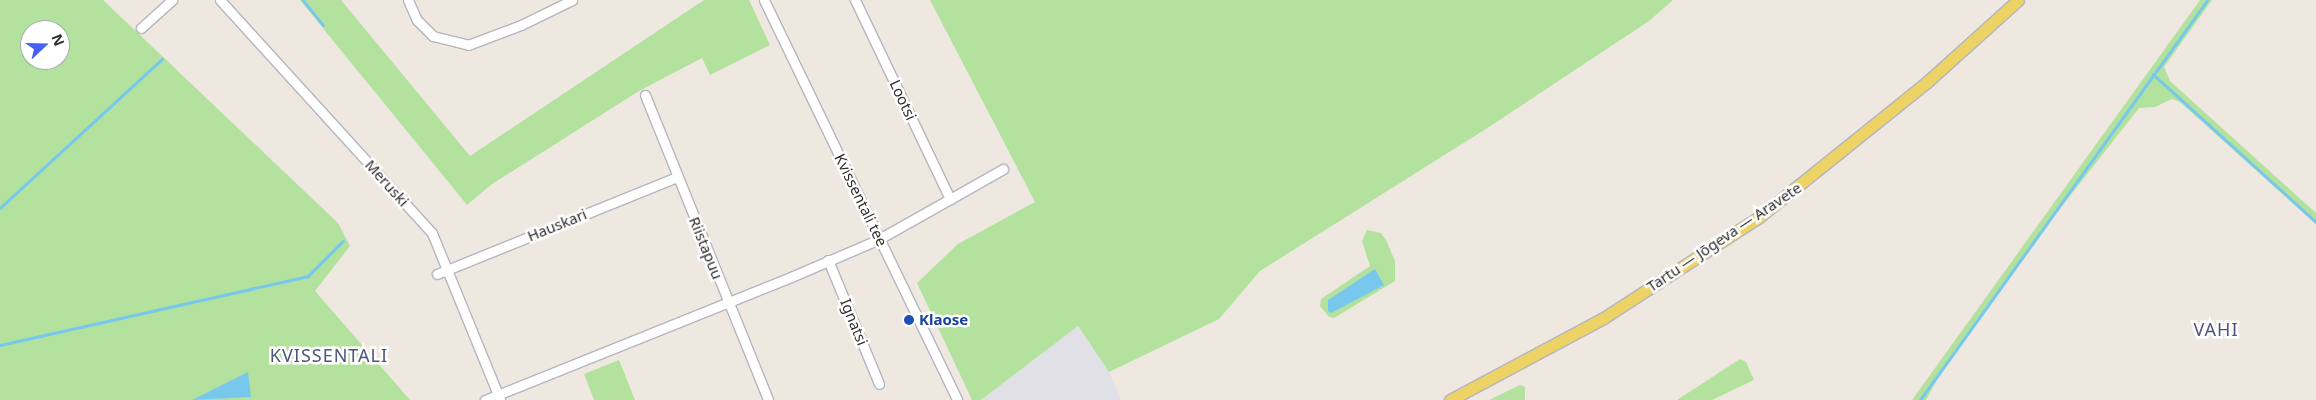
<!DOCTYPE html>
<meta charset="utf-8">
<style>
body{margin:0}
#map{position:relative;width:2316px;height:400px;overflow:hidden;background:#eee8e0;font-family:"Noto Sans",sans-serif}
div>[style]{position:absolute}
.industrial>*{inset:0;background:#e2e0e7}
.green>*{inset:0;background:#b3e29f}
.water>*{inset:0;background:#77c8ec}
.stream>*{height:2.5px;margin:-1.25px;padding:0 1.25px;transform-origin:1.25px;border-radius:1.25px;background:#77c8ec}
.roads{filter:drop-shadow(1px 0 #b3b6c0) drop-shadow(-1px 0 #b3b6c0) drop-shadow(0 1px #b3b6c0) drop-shadow(0 -1px #b3b6c0)}
.minor>*{height:9px;margin:-4.5px;padding:0 4.5px;transform-origin:4.5px;border-radius:4.5px;background:#fff}
.major>*{height:11px;margin:-5.5px;padding:0 5.5px;transform-origin:5.5px;border-radius:5.5px;background:#edd366}
.dots>*{width:14px;height:14px;translate:-50% -50%;box-sizing:border-box;border:2px solid #fff;border-radius:50%}
span{translate:-50% -50%;white-space:nowrap;text-align:center;line-height:1.15;-webkit-text-stroke:5px #fff;paint-order:stroke}
.street-label{font-size:15px;color:#2d2d2d}
.transit-label{font-size:15px;color:#164399;font-weight:700}
.left{translate:0 -50%;text-align:left}
.quarter-label{font-size:18px;color:#4e547d;letter-spacing:1px}
.north{position:absolute;left:20px;top:20px;width:50px;height:50px;box-sizing:border-box;background:#fff;border:1px solid #ababab;border-radius:50%;rotate:69deg;font-size:14px;font-weight:700;line-height:20px;text-align:center;color:#2d2d2d}
.north::after{content:'';display:block;margin:auto;width:18px;height:22px;background:#465ff5;clip-path:polygon(50% 0,100% 100%,50% 72%,0 100%)}
</style>
<div id="map">
<div class="industrial">
<div style="clip-path:polygon(1078px 326px,1109px 372px,1121px 400px,981px 400px)"></div>
</div>
<div class="green">
<div style="clip-path:polygon(evenodd,0 0,103px 0,338px 223px,350px 246px,315px 291px,410px 400px,0 400px,0 0,30px 30px,60px 30px,60px 60px,30px 60px,30px 30px)"></div>
<div style="clip-path:polygon(300px 0,341px 0,470px 156px,704px 0,749px 0,770px 45px,710px 75px,702px 58px,639px 91px,492px 184px,467px 205px)"></div>
<div style="clip-path:polygon(930px 0,1673px 0,1649px 21px,1489px 127px,1260px 271px,1219px 319px,1109px 372px,1078px 326px,981px 400px,972px 400px,917px 283px,958px 244px,1035px 202px)"></div>
<div style="clip-path:polygon(2200px 0,2212px 0,2164px 67px,2170px 81px,2316px 213px,2316px 224px,2180px 102px,2172px 99px,2155px 107px,2139px 108px,2051px 220px,1941px 372px,1926px 400px,1912px 400px)"></div>
<div style="clip-path:polygon(1367px 230px,1381px 233px,1386px 240px,1395px 261px,1395px 281px,1334px 318px,1329px 317px,1320px 306px,1321px 299px,1370px 266px,1362px 241px)"></div>
<div style="clip-path:polygon(1740px 359px,1746px 362px,1754px 380px,1712px 400px,1677px 400px)"></div>
<div style="clip-path:polygon(619px 360px,635px 400px,594px 400px,584px 374px)"></div>
<div style="clip-path:polygon(1520px 385px,1525px 387px,1525px 400px,1489px 400px)"></div>
</div>
<div class="water">
<div style="clip-path:polygon(1375px 269px,1384px 285px,1331px 313px,1328px 311px,1328px 300px)"></div>
<div style="clip-path:polygon(248px 372px,251px 397px,192px 400px)"></div>
</div>
<div class="stream">
<div style="left:303px;top:0;width:32px;rotate:51deg"></div>
<div style="left:2153px;top:74px;width:220px;rotate:42.2deg"></div>
<div style="left:0;top:208px;width:220px;rotate:-42.6deg"></div>
<div style="left:0;top:345px;width:316px;rotate:-12.6deg"></div>
<div style="left:308px;top:276px;width:49px;rotate:-45deg"></div>
<div style="left:1920px;top:400px;width:492px;rotate:-54.3deg"></div>
</div>
<div class="roads">
<div class="minor">
<div style="left:220px;top:0;width:315px;rotate:47.7deg"></div>
<div style="left:432px;top:233px;width:180px;rotate:67.8deg"></div>
<div style="left:408px;top:0;width:22px;rotate:66deg"></div>
<div style="left:417px;top:20px;width:23px;rotate:45deg"></div>
<div style="left:433px;top:36px;width:36px;rotate:14deg"></div>
<div style="left:468px;top:45px;width:57px;rotate:-20.7deg"></div>
<div style="left:521px;top:25px;width:57px;rotate:-26.1deg"></div>
<div style="left:764px;top:0;width:444px;rotate:64.2deg"></div>
<div style="left:141px;top:28px;width:42px;rotate:-42.1deg"></div>
<div style="left:645px;top:95px;width:329px;rotate:68deg"></div>
<div style="left:950px;top:199px;width:61px;rotate:-29.5deg"></div>
<div style="left:828px;top:260px;width:134px;rotate:67.6deg"></div>
<div style="left:437px;top:274px;width:259px;rotate:-22deg"></div>
<div style="left:485px;top:400px;width:322px;rotate:-21.9deg"></div>
<div style="left:784px;top:280px;width:103px;rotate:-23.3deg"></div>
<div style="left:879px;top:239px;width:81px;rotate:-29.4deg"></div>
<div style="left:950px;top:199px;width:221px;rotate:-115.5deg"></div>
</div>
<div class="major">
<div style="left:1450px;top:400px;width:172px;rotate:-28.1deg"></div>
<div style="left:1602px;top:319px;width:187px;rotate:-33deg"></div>
<div style="left:1759px;top:217px;width:216px;rotate:-38.8deg"></div>
<div style="left:1927px;top:82px;width:122px;rotate:-42deg"></div>
</div>
</div>
<div class="dots">
<div style="left:909px;top:320px;background:#1a4fb4"></div>
</div>
<div class="street-label">
<span style="left:903px;top:100px;rotate:65deg">Lootsi</span>
<span style="left:387px;top:183px;rotate:48deg">Meruski</span>
<span style="left:861px;top:200px;rotate:64deg">Kvissentali tee</span>
<span style="left:557px;top:225px;rotate:-22deg">Hauskari</span>
<span style="left:1724px;top:237px;rotate:-34deg">Tartu — Jõgeva — Aravete</span>
<span style="left:706px;top:248px;rotate:68deg">Riistapuu</span>
<span style="left:854px;top:322px;rotate:68deg">Ignatsi</span>
</div>
<div class="transit-label">
<span class="left" style="left:919px;top:320px">Klaose</span>
</div>
<div class="quarter-label">
<span style="left:2216px;top:329px">VAHI</span>
<span style="left:329px;top:355px">KVISSENTALI</span>
</div>
<div class="north">N</div>
</div>
